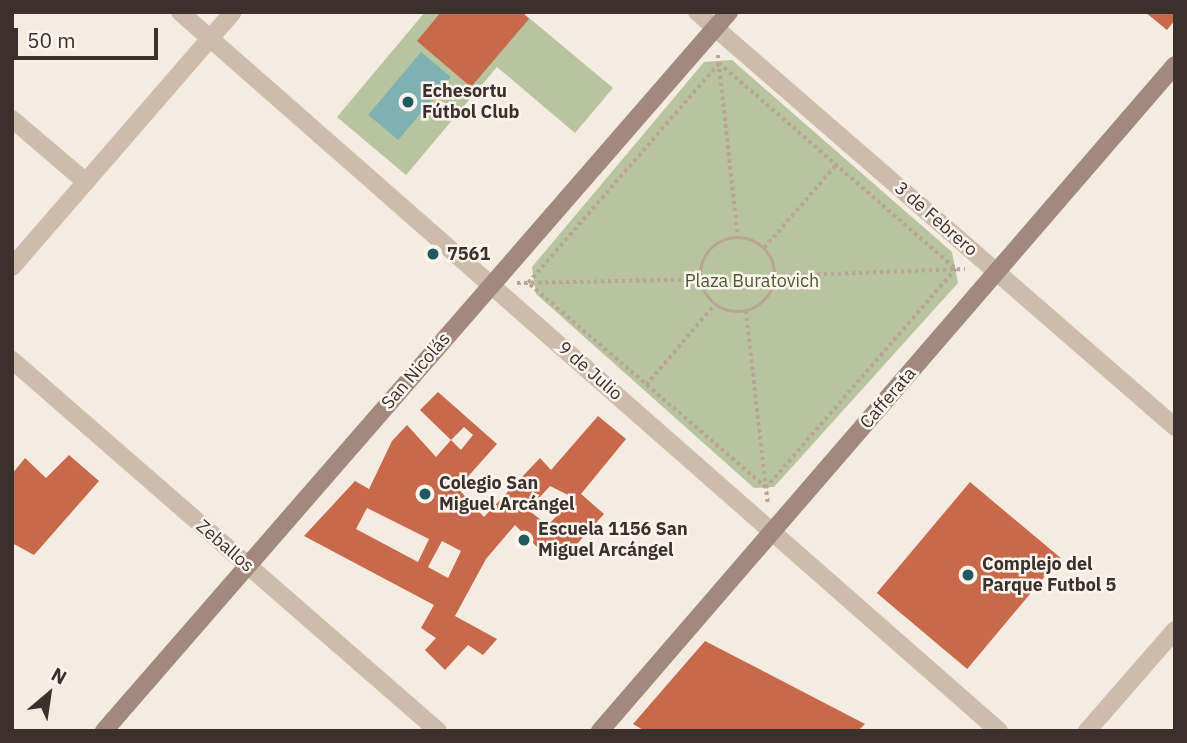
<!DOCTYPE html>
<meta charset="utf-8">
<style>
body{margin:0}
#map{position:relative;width:1187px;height:743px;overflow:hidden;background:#f4ebe1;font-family:"IBM Plex Sans",sans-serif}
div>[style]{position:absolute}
.green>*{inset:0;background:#b8c4a0}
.water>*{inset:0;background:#7fb0b2;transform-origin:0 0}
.building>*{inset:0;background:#c8694b;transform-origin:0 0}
.path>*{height:3.5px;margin-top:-1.75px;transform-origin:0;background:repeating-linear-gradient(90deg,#b9a596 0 3.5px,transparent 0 7px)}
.path>.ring{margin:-1.75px;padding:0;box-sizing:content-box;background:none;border:3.5px solid #b9a596;border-radius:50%}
.street>*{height:18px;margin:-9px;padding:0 9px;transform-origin:9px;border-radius:9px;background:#cdbbac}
.secondary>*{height:18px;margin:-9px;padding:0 9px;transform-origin:9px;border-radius:9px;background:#a18a7d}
.dots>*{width:19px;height:19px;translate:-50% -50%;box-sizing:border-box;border:4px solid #fbf5ee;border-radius:50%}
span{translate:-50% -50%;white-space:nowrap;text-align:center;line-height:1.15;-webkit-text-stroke:5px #fbf5ee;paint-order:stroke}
.poi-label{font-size:18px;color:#3b302b;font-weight:700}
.left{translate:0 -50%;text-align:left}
.street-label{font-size:18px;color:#3b302b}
.park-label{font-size:18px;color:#4a5a2e}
.frame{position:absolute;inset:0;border:14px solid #3b302b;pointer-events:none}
.north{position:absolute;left:14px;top:659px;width:70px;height:70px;-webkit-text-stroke:5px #fbf5ee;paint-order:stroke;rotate:29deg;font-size:19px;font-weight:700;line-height:28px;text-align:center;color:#3b302b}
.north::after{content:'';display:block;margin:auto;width:24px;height:32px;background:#3b302b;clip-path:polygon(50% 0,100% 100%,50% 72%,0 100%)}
.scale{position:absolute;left:14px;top:28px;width:144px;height:32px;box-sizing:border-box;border:4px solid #3b302b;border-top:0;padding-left:9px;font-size:21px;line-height:24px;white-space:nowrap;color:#3b302b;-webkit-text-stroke:5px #fbf5ee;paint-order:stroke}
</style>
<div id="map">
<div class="green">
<div style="clip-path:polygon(425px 12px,522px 12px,613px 88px,575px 133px,497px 67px,406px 175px,337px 117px)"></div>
<div style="clip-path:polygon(732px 60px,952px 252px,958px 283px,774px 487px,754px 488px,536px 294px,532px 267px,704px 62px)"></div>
</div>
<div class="water">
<div style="left:421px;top:52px;width:39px;height:82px;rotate:40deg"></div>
</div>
<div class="building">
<div style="clip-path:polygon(441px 12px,522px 12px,529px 19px,471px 87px,417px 41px)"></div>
<div style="clip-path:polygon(1145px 12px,1175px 12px,1175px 20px,1167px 30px)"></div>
<div style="clip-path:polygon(evenodd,438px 392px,497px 444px,464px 481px,460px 475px,452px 482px,484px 517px,540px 458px,551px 470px,598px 416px,626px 439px,581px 494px,604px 514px,568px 554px,558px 544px,547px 557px,515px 525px,486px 559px,455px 616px,497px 639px,483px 655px,468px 645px,445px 670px,425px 650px,436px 638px,421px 628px,434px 605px,304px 536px,355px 481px,369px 489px,392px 441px,407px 425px,436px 457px,451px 440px,420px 410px,438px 392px,464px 427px,473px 435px,461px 450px,451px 440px,464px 427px,438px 392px,550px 486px,574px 498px,548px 525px,528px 510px,550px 486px,438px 392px,367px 508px,429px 539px,418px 562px,356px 529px,367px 508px,438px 392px,442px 541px,461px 551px,448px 578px,428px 567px,442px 541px)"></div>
<div style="clip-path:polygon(69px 455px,99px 481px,34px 555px,12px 543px,12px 474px,25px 458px,46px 478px)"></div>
<div style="left:970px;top:482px;width:118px;height:145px;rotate:40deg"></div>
<div style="clip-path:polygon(705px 641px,865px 724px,858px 731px,645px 731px,633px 724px)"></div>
</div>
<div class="path">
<div style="left:718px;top:55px;width:183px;rotate:83.7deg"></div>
<div style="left:719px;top:63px;width:314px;rotate:41deg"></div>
<div style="left:956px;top:269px;width:290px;rotate:130.9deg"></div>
<div style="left:766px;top:488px;width:314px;rotate:-139.3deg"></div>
<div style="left:528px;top:283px;width:291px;rotate:-49deg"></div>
<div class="ring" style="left:701px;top:238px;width:70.5px;height:70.5px"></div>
<div style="left:764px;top:248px;width:110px;rotate:-49.1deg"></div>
<div style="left:775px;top:276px;width:190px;rotate:-2.1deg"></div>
<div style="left:517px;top:283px;width:184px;rotate:-1.2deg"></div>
<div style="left:746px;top:311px;width:194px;rotate:83.5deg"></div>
<div style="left:646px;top:385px;width:106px;rotate:-49.6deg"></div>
</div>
<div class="street">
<div style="left:180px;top:12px;width:1090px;rotate:41.28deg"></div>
<div style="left:697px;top:12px;width:633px;rotate:40.96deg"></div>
<div style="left:12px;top:119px;width:97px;rotate:40.4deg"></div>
<div style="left:12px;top:267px;width:337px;rotate:-49.1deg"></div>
<div style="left:12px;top:360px;width:565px;rotate:41.05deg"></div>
<div style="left:1087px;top:731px;width:134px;rotate:-48.9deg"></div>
</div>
<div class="secondary">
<div style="left:104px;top:731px;width:953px;rotate:-49deg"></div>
<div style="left:600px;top:731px;width:880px;rotate:-49.19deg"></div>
</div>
<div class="dots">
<div style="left:408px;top:102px;background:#1f5a5e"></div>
<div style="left:433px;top:254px;background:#1f5a5e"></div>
<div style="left:425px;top:494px;background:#1f5a5e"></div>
<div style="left:524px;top:540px;background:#1f5a5e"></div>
<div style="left:968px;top:575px;background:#1f5a5e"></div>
</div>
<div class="poi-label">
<span class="left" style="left:422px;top:102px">Echesortu<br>Fútbol Club</span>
<span class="left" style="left:447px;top:254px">7561</span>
<span class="left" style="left:439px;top:494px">Colegio San<br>Miguel Arcángel</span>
<span class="left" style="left:538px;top:540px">Escuela 1156 San<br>Miguel Arcángel</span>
<span class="left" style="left:982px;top:575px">Complejo del<br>Parque Futbol 5</span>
</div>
<div class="street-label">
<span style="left:936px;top:219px;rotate:41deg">3 de Febrero</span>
<span style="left:416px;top:371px;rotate:-49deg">San Nicolás</span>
<span style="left:590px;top:371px;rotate:41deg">9 de Julio</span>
<span style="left:888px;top:398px;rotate:-49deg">Cafferata</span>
<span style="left:225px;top:546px;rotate:41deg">Zeballos</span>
</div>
<div class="park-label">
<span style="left:752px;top:281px">Plaza Buratovich</span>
</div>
<div class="frame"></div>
<div class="north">N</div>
<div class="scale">50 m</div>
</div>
